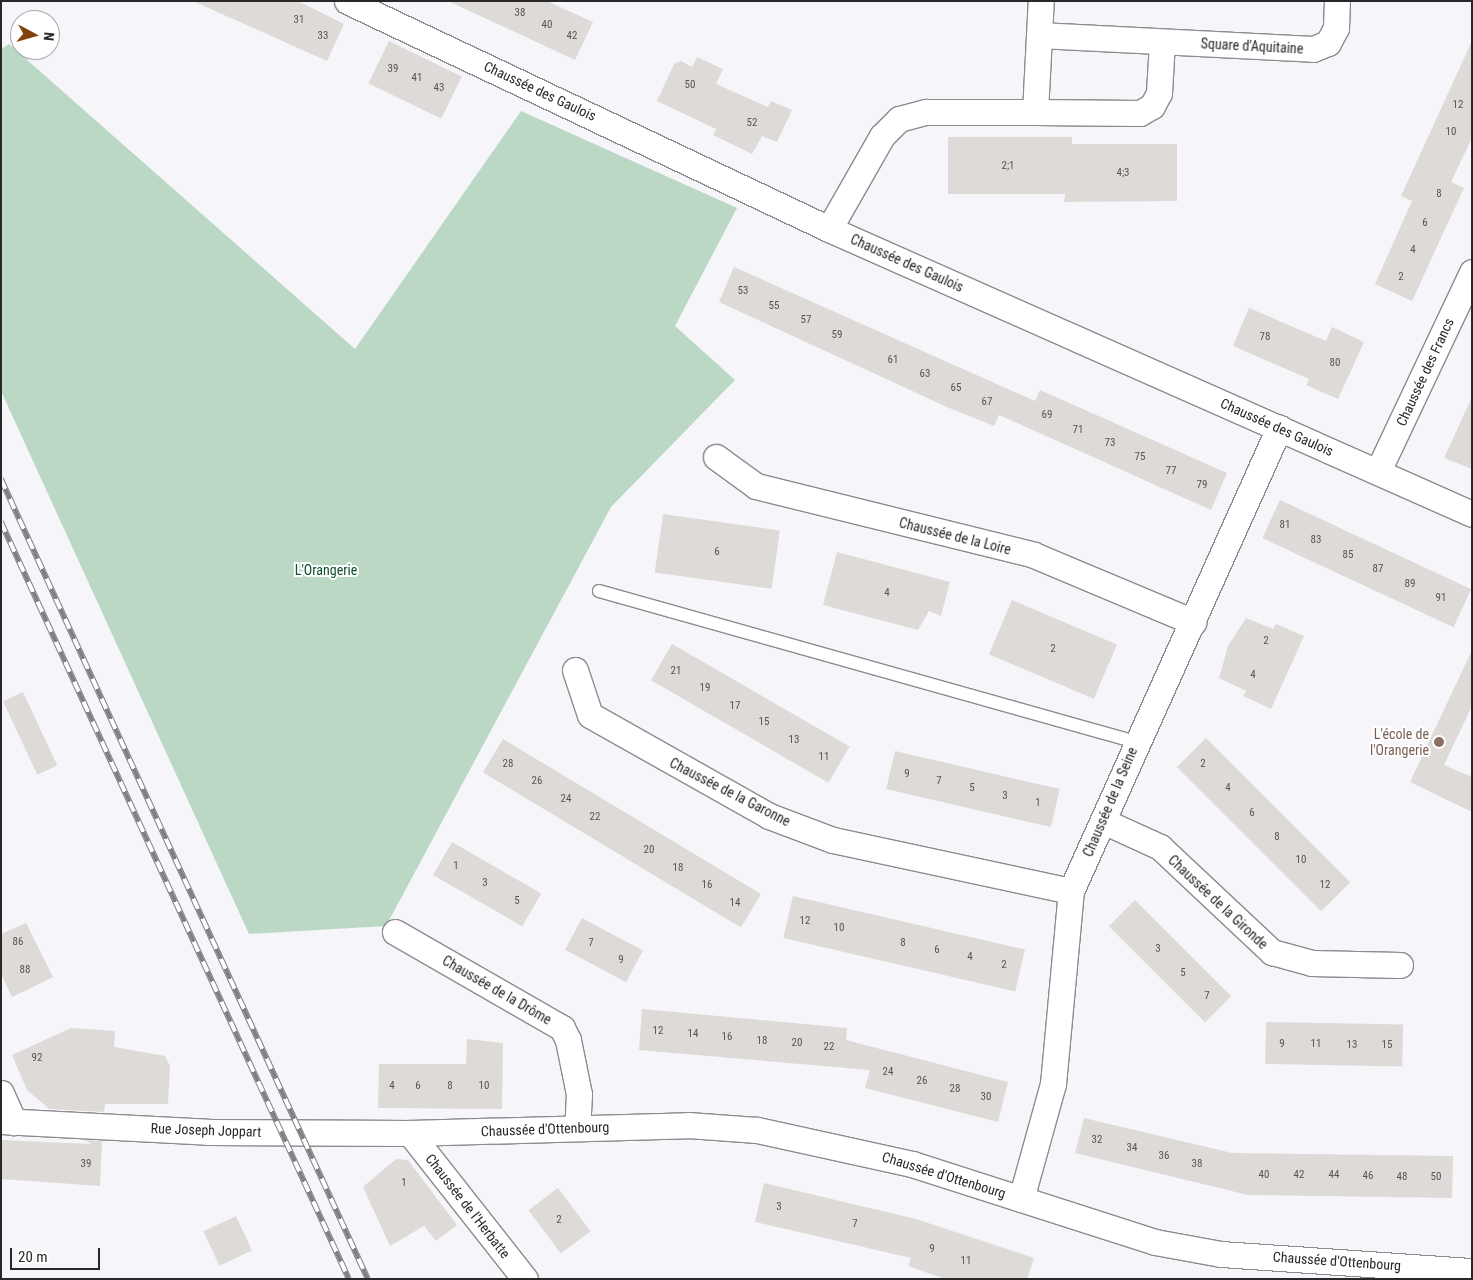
<!DOCTYPE html>
<meta charset="utf-8">
<style>
body{margin:0}
#map{position:relative;width:1473px;height:1280px;overflow:hidden;background:#f6f5f9;font-family:"Roboto Condensed",sans-serif}
div>[style]{position:absolute}
.green>*{inset:0;background:#bbd8c5}
.building>*{inset:0;background:#dedad8;transform-origin:0 0}
.roads{filter:drop-shadow(1px 0 #8c8b8e) drop-shadow(-1px 0 #8c8b8e) drop-shadow(0 1px #8c8b8e) drop-shadow(0 -1px #8c8b8e)}
.lane>*{height:12px;margin:-6px;padding:0 6px;transform-origin:6px;border-radius:6px;background:#fff}
.street>*{height:25px;margin:-12.5px;padding:0 12.5px;transform-origin:12.5px;border-radius:12.5px;background:#fff}
.rail>*{height:5.5px;margin-top:-2.75px;transform-origin:0;background:repeating-linear-gradient(90deg,#fff 0 11px,#807f82 0 22px);box-sizing:border-box;border-block:1px solid #807f82}
.dots>*{width:14px;height:14px;translate:-50% -50%;box-sizing:border-box;border:2px solid #fff;border-radius:50%}
span{translate:-50% -50%;white-space:nowrap;text-align:center;line-height:1.15;-webkit-text-stroke:4px #fff;paint-order:stroke}
.number-label{font-size:11px;color:#565455}
.number-label span{-webkit-text-stroke-width:0}
.street-label{font-size:14px;color:#282729}
.park-label{font-size:14px;color:#0b4f2e}
.education-label{font-size:14px;color:#785e54}
.right{translate:-100% -50%;text-align:right}
.frame{position:absolute;inset:0;border:2px solid #282729;pointer-events:none}
.north{position:absolute;left:10px;top:10px;width:50px;height:50px;box-sizing:border-box;background:#fff;border:1px solid #a9a9a9;border-radius:50%;rotate:96deg;font-size:14px;font-weight:700;line-height:20px;text-align:center;color:#282729}
.north::after{content:'';display:block;margin:auto;width:18px;height:22px;background:#824209;clip-path:polygon(50% 0,100% 100%,50% 72%,0 100%)}
.scale{position:absolute;left:10px;top:1248px;width:90px;height:22px;box-sizing:border-box;border:2px solid #282729;border-top:0;padding-left:6px;font-size:15px;line-height:18px;white-space:nowrap;color:#282729;-webkit-text-stroke:4px #fff;paint-order:stroke}
</style>
<div id="map">
<div class="green">
<div style="clip-path:polygon(9px 44px,355px 349px,521px 111px,737px 208px,675px 326px,735px 380px,611px 507px,386px 926px,249px 934px,1px 391px,1px 49px)"></div>
</div>
<div class="building">
<div style="clip-path:polygon(298px 1px,344px 24px,327px 61px,195px 2px)"></div>
<div style="clip-path:polygon(448px 1px,547px 1px,593px 22px,575px 60px)"></div>
<div style="left:389px;top:41px;width:81px;height:47px;rotate:26deg"></div>
<div style="clip-path:polygon(1472px 41px,1472px 138px,1451px 182px,1464px 188px,1412px 301px,1375px 284px,1412px 201px,1401px 196px)"></div>
<div style="clip-path:polygon(697px 57px,723px 69px,716px 84px,768px 107px,771px 101px,792px 110px,777px 142px,762px 136px,752px 154px,713px 135px,716px 129px,657px 101px,674px 64px,681px 61px,692px 67px)"></div>
<div style="clip-path:polygon(948px 137px,1072px 137px,1072px 144px,1177px 144px,1177px 201px,1064px 202px,1065px 194px,948px 194px)"></div>
<div style="clip-path:polygon(734px 267px,1035px 401px,1040px 390px,1227px 473px,1211px 510px,999px 415px,994px 426px,947px 407px,719px 302px)"></div>
<div style="clip-path:polygon(1249px 308px,1326px 341px,1332px 327px,1364px 342px,1338px 399px,1306px 385px,1309px 379px,1233px 346px)"></div>
<div style="clip-path:polygon(1472px 397px,1472px 469px,1444px 458px)"></div>
<div style="left:1280px;top:500px;width:211px;height:42px;rotate:25deg"></div>
<div style="left:663px;top:514px;width:118px;height:59px;rotate:8deg"></div>
<div style="clip-path:polygon(837px 552px,950px 582px,941px 616px,929px 611px,918px 630px,823px 605px)"></div>
<div style="left:1012px;top:600px;width:114px;height:59px;rotate:23deg"></div>
<div style="clip-path:polygon(1246px 618px,1273px 629px,1276px 624px,1304px 636px,1271px 709px,1243px 696px,1246px 691px,1219px 678px,1228px 646px)"></div>
<div style="left:672px;top:644px;width:205px;height:42px;rotate:30deg"></div>
<div style="clip-path:polygon(1472px 650px,1472px 706px,1444px 765px,1472px 777px,1472px 812px,1410px 782px)"></div>
<div style="left:23px;top:692px;width:81px;height:22px;rotate:65deg"></div>
<div style="left:1206px;top:738px;width:204px;height:41px;rotate:45deg"></div>
<div style="left:503px;top:739px;width:301px;height:39px;rotate:31deg"></div>
<div style="left:895px;top:751px;width:169px;height:39px;rotate:13deg"></div>
<div style="left:452px;top:842px;width:103px;height:38px;rotate:30deg"></div>
<div style="left:793px;top:896px;width:238px;height:43px;rotate:13deg"></div>
<div style="left:1135px;top:900px;width:136px;height:37px;rotate:45deg"></div>
<div style="left:582px;top:918px;width:69px;height:36px;rotate:28deg"></div>
<div style="clip-path:polygon(26px 923px,53px 977px,12px 997px,1px 974px,1px 934px)"></div>
<div style="clip-path:polygon(642px 1009px,847px 1028px,846px 1040px,1008px 1082px,998px 1122px,865px 1088px,870px 1070px,639px 1050px)"></div>
<div style="left:1266px;top:1022px;width:137px;height:42px;rotate:1deg"></div>
<div style="clip-path:polygon(71px 1028px,115px 1031px,114px 1047px,165px 1056px,170px 1066px,168px 1104px,105px 1104px,104px 1112px,49px 1109px,27px 1090px,12px 1055px)"></div>
<div style="clip-path:polygon(467px 1039px,503px 1043px,502px 1109px,378px 1108px,379px 1064px,466px 1064px)"></div>
<div style="clip-path:polygon(1084px 1118px,1232px 1153px,1453px 1156px,1452px 1198px,1248px 1195px,1075px 1153px)"></div>
<div style="clip-path:polygon(1px 1140px,91px 1144px,85px 1140px,102px 1141px,100px 1186px,1px 1179px)"></div>
<div style="clip-path:polygon(396px 1159px,408px 1160px,457px 1225px,436px 1241px,424px 1226px,390px 1246px,363px 1187px)"></div>
<div style="clip-path:polygon(764px 1183px,916px 1219px,1034px 1258px,1027px 1279px,945px 1279px,908px 1266px,911px 1258px,755px 1222px)"></div>
<div style="left:558px;top:1188px;width:54px;height:37px;rotate:53deg"></div>
<div style="left:236px;top:1216px;width:38px;height:36px;rotate:65deg"></div>
</div>
<div class="roads">
<div class="lane">
<div style="left:599px;top:591px;width:558px;rotate:15.71deg"></div>
</div>
<div class="street">
<div style="left:347px;top:1px;width:533px;rotate:25.32deg"></div>
<div style="left:829px;top:229px;width:703px;rotate:23.9deg"></div>
<div style="left:1039px;top:35px;width:34px;rotate:-87deg"></div>
<div style="left:1162px;top:42px;width:51px;rotate:93.4deg"></div>
<div style="left:1159px;top:93px;width:15px;rotate:118deg"></div>
<div style="left:1152px;top:106px;width:14px;rotate:150deg"></div>
<div style="left:1140px;top:113px;width:105px;rotate:-179.5deg"></div>
<div style="left:1035px;top:112px;width:77px;rotate:-87deg"></div>
<div style="left:1039px;top:35px;width:274px;rotate:2.9deg"></div>
<div style="left:1313px;top:49px;width:16px;rotate:-22deg"></div>
<div style="left:1328px;top:43px;width:17px;rotate:-62deg"></div>
<div style="left:1336px;top:28px;width:27px;rotate:-88deg"></div>
<div style="left:829px;top:229px;width:107px;rotate:-60.3deg"></div>
<div style="left:882px;top:136px;width:24px;rotate:-45deg"></div>
<div style="left:899px;top:119px;width:28px;rotate:-15deg"></div>
<div style="left:926px;top:112px;width:109px"></div>
<div style="left:716px;top:457px;width:49px;rotate:35.9deg"></div>
<div style="left:756px;top:486px;width:286px;rotate:13.9deg"></div>
<div style="left:1034px;top:555px;width:173px;rotate:22.8deg"></div>
<div style="left:1378px;top:471px;width:220px;rotate:-64.7deg"></div>
<div style="left:575px;top:670px;width:47px;rotate:71.6deg"></div>
<div style="left:590px;top:715px;width:206px;rotate:29.4deg"></div>
<div style="left:769px;top:816px;width:68px;rotate:20.6deg"></div>
<div style="left:833px;top:840px;width:243px;rotate:12.1deg"></div>
<div style="left:1103px;top:821px;width:63px;rotate:24.5deg"></div>
<div style="left:1160px;top:847px;width:154px;rotate:43.2deg"></div>
<div style="left:1272px;top:952px;width:41px;rotate:15.4deg"></div>
<div style="left:1312px;top:963px;width:88px;rotate:1.3deg"></div>
<div style="left:395px;top:932px;width:193px;rotate:29.9deg"></div>
<div style="left:562px;top:1028px;width:13px;rotate:63deg"></div>
<div style="left:568px;top:1040px;width:55px;rotate:78.5deg"></div>
<div style="left:579px;top:1094px;width:33px;rotate:93deg"></div>
<div style="left:1px;top:1093px;width:32px;rotate:66deg"></div>
<div style="left:1px;top:1121px;width:207px;rotate:3deg"></div>
<div style="left:208px;top:1132px;width:202px;rotate:0.3deg"></div>
<div style="left:410px;top:1133px;width:278px;rotate:-1.6deg"></div>
<div style="left:688px;top:1125px;width:69px;rotate:4.1deg"></div>
<div style="left:757px;top:1130px;width:159px;rotate:12.4deg"></div>
<div style="left:912px;top:1164px;width:255px;rotate:17.8deg"></div>
<div style="left:1155px;top:1242px;width:67px;rotate:10.3deg"></div>
<div style="left:1221px;top:1254px;width:252px;rotate:3.9deg"></div>
<div style="left:410px;top:1133px;width:186px;rotate:51.8deg"></div>
<div style="left:1021px;top:1199px;width:119px;rotate:-74.5deg"></div>
<div style="left:1053px;top:1084px;width:194px;rotate:-84.7deg"></div>
<div style="left:1071px;top:891px;width:508px;rotate:-65.81deg"></div>
</div>
</div>
<div class="rail">
<div style="left:1px;top:479px;width:880px;rotate:65.36deg"></div>
<div style="left:1px;top:522px;width:833px;rotate:65.31deg"></div>
</div>
<div class="dots">
<div style="left:1439px;top:742px;background:#8d6e63"></div>
</div>
<div class="number-label">
<span style="left:520px;top:13px">38</span>
<span style="left:299px;top:20px">31</span>
<span style="left:547px;top:25px">40</span>
<span style="left:323px;top:36px">33</span>
<span style="left:572px;top:36px">42</span>
<span style="left:393px;top:69px">39</span>
<span style="left:417px;top:78px">41</span>
<span style="left:690px;top:85px">50</span>
<span style="left:439px;top:88px">43</span>
<span style="left:1458px;top:105px">12</span>
<span style="left:752px;top:123px">52</span>
<span style="left:1451px;top:132px">10</span>
<span style="left:1008px;top:166px">2;1</span>
<span style="left:1123px;top:173px">4;3</span>
<span style="left:1439px;top:194px">8</span>
<span style="left:1425px;top:223px">6</span>
<span style="left:1413px;top:250px">4</span>
<span style="left:1401px;top:277px">2</span>
<span style="left:743px;top:291px">53</span>
<span style="left:774px;top:306px">55</span>
<span style="left:806px;top:320px">57</span>
<span style="left:837px;top:335px">59</span>
<span style="left:1265px;top:337px">78</span>
<span style="left:893px;top:360px">61</span>
<span style="left:1335px;top:363px">80</span>
<span style="left:925px;top:374px">63</span>
<span style="left:956px;top:388px">65</span>
<span style="left:987px;top:402px">67</span>
<span style="left:1047px;top:415px">69</span>
<span style="left:1078px;top:430px">71</span>
<span style="left:1110px;top:443px">73</span>
<span style="left:1140px;top:457px">75</span>
<span style="left:1171px;top:471px">77</span>
<span style="left:1202px;top:485px">79</span>
<span style="left:1285px;top:525px">81</span>
<span style="left:1316px;top:540px">83</span>
<span style="left:717px;top:552px">6</span>
<span style="left:1348px;top:555px">85</span>
<span style="left:1378px;top:569px">87</span>
<span style="left:1410px;top:584px">89</span>
<span style="left:887px;top:593px">4</span>
<span style="left:1441px;top:598px">91</span>
<span style="left:1266px;top:641px">2</span>
<span style="left:1053px;top:649px">2</span>
<span style="left:676px;top:671px">21</span>
<span style="left:1253px;top:675px">4</span>
<span style="left:705px;top:688px">19</span>
<span style="left:735px;top:706px">17</span>
<span style="left:764px;top:722px">15</span>
<span style="left:794px;top:740px">13</span>
<span style="left:824px;top:757px">11</span>
<span style="left:508px;top:764px">28</span>
<span style="left:1203px;top:764px">2</span>
<span style="left:907px;top:774px">9</span>
<span style="left:537px;top:781px">26</span>
<span style="left:939px;top:781px">7</span>
<span style="left:972px;top:788px">5</span>
<span style="left:1228px;top:788px">4</span>
<span style="left:1005px;top:796px">3</span>
<span style="left:566px;top:799px">24</span>
<span style="left:1038px;top:803px">1</span>
<span style="left:1252px;top:813px">6</span>
<span style="left:595px;top:817px">22</span>
<span style="left:1277px;top:837px">8</span>
<span style="left:649px;top:850px">20</span>
<span style="left:1301px;top:860px">10</span>
<span style="left:456px;top:866px">1</span>
<span style="left:678px;top:868px">18</span>
<span style="left:485px;top:883px">3</span>
<span style="left:707px;top:885px">16</span>
<span style="left:1325px;top:885px">12</span>
<span style="left:517px;top:901px">5</span>
<span style="left:735px;top:903px">14</span>
<span style="left:805px;top:921px">12</span>
<span style="left:839px;top:928px">10</span>
<span style="left:18px;top:942px">86</span>
<span style="left:591px;top:943px">7</span>
<span style="left:903px;top:943px">8</span>
<span style="left:1158px;top:949px">3</span>
<span style="left:937px;top:950px">6</span>
<span style="left:970px;top:957px">4</span>
<span style="left:621px;top:960px">9</span>
<span style="left:1004px;top:965px">2</span>
<span style="left:25px;top:970px">88</span>
<span style="left:1183px;top:973px">5</span>
<span style="left:1207px;top:996px">7</span>
<span style="left:658px;top:1031px">12</span>
<span style="left:693px;top:1034px">14</span>
<span style="left:727px;top:1037px">16</span>
<span style="left:762px;top:1041px">18</span>
<span style="left:797px;top:1043px">20</span>
<span style="left:1282px;top:1044px">9</span>
<span style="left:1316px;top:1044px">11</span>
<span style="left:1352px;top:1045px">13</span>
<span style="left:1387px;top:1045px">15</span>
<span style="left:829px;top:1047px">22</span>
<span style="left:37px;top:1058px">92</span>
<span style="left:888px;top:1072px">24</span>
<span style="left:922px;top:1081px">26</span>
<span style="left:392px;top:1086px">4</span>
<span style="left:418px;top:1086px">6</span>
<span style="left:450px;top:1086px">8</span>
<span style="left:484px;top:1086px">10</span>
<span style="left:955px;top:1089px">28</span>
<span style="left:986px;top:1097px">30</span>
<span style="left:1097px;top:1140px">32</span>
<span style="left:1132px;top:1148px">34</span>
<span style="left:1164px;top:1156px">36</span>
<span style="left:86px;top:1164px">39</span>
<span style="left:1197px;top:1164px">38</span>
<span style="left:1264px;top:1175px">40</span>
<span style="left:1299px;top:1175px">42</span>
<span style="left:1334px;top:1175px">44</span>
<span style="left:1368px;top:1176px">46</span>
<span style="left:1402px;top:1177px">48</span>
<span style="left:1436px;top:1177px">50</span>
<span style="left:404px;top:1183px">1</span>
<span style="left:779px;top:1207px">3</span>
<span style="left:559px;top:1220px">2</span>
<span style="left:855px;top:1224px">7</span>
<span style="left:932px;top:1249px">9</span>
<span style="left:966px;top:1261px">11</span>
</div>
<div class="street-label">
<span style="left:1252px;top:46px;rotate:3deg">Square d'Aquitaine</span>
<span style="left:540px;top:91px;rotate:25deg">Chaussée des Gaulois</span>
<span style="left:907px;top:263px;rotate:24deg">Chaussée des Gaulois</span>
<span style="left:1425px;top:372px;rotate:-65deg">Chaussée des Francs</span>
<span style="left:1277px;top:427px;rotate:24deg">Chaussée des Gaulois</span>
<span style="left:955px;top:536px;rotate:14deg">Chaussée de la Loire</span>
<span style="left:730px;top:792px;rotate:27deg">Chaussée de la Garonne</span>
<span style="left:1110px;top:802px;rotate:-67deg">Chaussée de la Seine</span>
<span style="left:1218px;top:902px;rotate:43deg">Chaussée de la Gironde</span>
<span style="left:497px;top:990px;rotate:30deg">Chaussée de la Drôme</span>
<span style="left:545px;top:1129px;rotate:-2deg">Chaussée d'Ottenbourg</span>
<span style="left:206px;top:1130px;rotate:2deg">Rue Joseph Joppart</span>
<span style="left:944px;top:1175px;rotate:17deg">Chaussée d'Ottenbourg</span>
<span style="left:468px;top:1206px;rotate:52deg">Chaussée de l'Herbatte</span>
<span style="left:1337px;top:1261px;rotate:4deg">Chaussée d'Ottenbourg</span>
</div>
<div class="park-label">
<span style="left:326px;top:570px">L'Orangerie</span>
</div>
<div class="education-label">
<span class="right" style="left:1429px;top:742px">L'école de<br>l'Orangerie</span>
</div>
<div class="frame"></div>
<div class="north">N</div>
<div class="scale">20 m</div>
</div>
